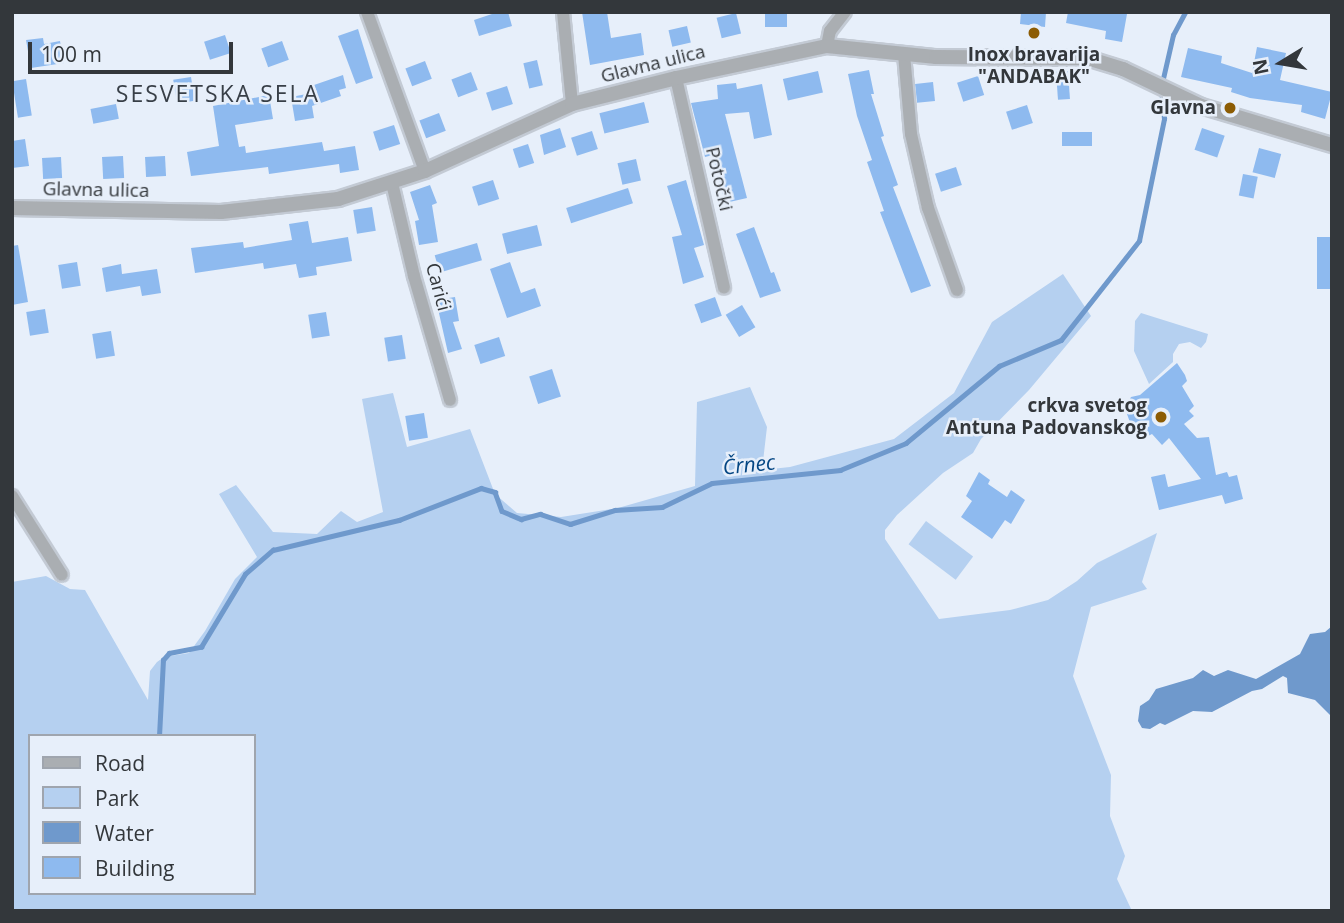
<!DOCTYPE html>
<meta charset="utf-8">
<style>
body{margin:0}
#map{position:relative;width:1344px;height:923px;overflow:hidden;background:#e7effa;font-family:"Open Sans",sans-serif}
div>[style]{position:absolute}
.green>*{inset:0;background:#b5d0f0;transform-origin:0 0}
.water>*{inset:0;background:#6f99cc}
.stream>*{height:4.5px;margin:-2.25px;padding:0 2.25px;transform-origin:2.25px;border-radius:2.25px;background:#6f99cc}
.building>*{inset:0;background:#8ebaef;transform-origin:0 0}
.roads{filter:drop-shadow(2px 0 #c3cad4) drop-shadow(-2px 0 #c3cad4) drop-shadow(0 2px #c3cad4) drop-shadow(0 -2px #c3cad4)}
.minor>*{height:12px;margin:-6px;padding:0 6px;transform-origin:6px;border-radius:6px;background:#aaaeb2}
.tertiary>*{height:14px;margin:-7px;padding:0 7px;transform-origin:7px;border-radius:7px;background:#aaaeb2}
.dots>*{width:19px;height:19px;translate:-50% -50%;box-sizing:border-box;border:4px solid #e7effa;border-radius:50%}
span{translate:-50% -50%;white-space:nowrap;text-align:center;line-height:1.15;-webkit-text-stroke:5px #e7effa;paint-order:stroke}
.poi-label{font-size:19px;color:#33373b;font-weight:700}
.right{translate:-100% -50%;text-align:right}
.street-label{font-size:19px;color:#33373b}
.water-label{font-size:21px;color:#044683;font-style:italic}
.quarter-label{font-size:23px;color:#383f47;letter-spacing:2px}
.frame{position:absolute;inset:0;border:14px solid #33373b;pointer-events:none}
.legend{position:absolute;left:28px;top:734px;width:228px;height:161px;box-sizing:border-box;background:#e7effa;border:2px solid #9fa5ae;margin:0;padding:9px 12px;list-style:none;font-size:21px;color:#33373b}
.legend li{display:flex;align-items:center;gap:14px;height:35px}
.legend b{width:35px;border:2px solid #9fa5ae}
.north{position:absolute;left:1246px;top:28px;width:70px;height:70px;-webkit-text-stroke:5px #e7effa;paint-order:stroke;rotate:259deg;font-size:19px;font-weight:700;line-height:28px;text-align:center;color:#33373b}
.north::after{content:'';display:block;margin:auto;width:24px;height:32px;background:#33373b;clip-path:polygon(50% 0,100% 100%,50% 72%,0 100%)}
.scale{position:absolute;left:28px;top:42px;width:205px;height:32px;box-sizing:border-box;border:4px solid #33373b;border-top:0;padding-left:9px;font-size:21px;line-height:24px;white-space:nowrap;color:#33373b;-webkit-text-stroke:5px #e7effa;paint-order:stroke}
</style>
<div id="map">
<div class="green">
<div style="clip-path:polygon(evenodd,1063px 274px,1091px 316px,1029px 390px,981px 439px,973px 453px,943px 473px,897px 515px,885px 530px,885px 539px,939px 619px,1010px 610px,1048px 600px,1077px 581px,1097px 563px,1157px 533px,1142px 582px,1147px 589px,1091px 607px,1073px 676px,1111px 775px,1110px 816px,1125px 856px,1117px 879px,1132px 911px,12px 911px,12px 582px,46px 576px,70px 589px,85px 590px,148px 700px,150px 671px,157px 662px,164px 657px,189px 653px,205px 631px,235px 579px,257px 557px,219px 494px,236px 485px,273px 532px,317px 534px,341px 511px,357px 522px,383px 512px,362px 399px,393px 393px,407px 447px,470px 429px,495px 494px,517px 513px,561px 517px,618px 508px,695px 486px,697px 402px,750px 387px,767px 427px,762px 470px,790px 467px,894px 439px,954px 393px,992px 322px,1063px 274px,30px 736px,254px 736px,254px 893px,30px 893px,30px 736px)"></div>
<div style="clip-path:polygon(1141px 313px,1208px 334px,1206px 342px,1201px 348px,1190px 342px,1179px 344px,1173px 354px,1173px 362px,1149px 384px,1134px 351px,1135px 321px)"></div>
<div style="left:926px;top:521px;width:59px;height:29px;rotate:37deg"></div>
</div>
<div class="water">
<div style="clip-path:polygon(1332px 626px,1332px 717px,1315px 700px,1288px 693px,1287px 678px,1283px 676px,1262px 689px,1252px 691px,1212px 712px,1193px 711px,1165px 725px,1160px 723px,1150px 729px,1142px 728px,1138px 721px,1140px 706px,1149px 700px,1156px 689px,1193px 678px,1203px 670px,1214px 676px,1228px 670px,1256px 679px,1300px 654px,1310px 634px,1325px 632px)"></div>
</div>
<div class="stream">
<div style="left:1162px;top:83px;width:49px;rotate:-77.1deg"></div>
<div style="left:1173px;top:35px;width:26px;rotate:-62deg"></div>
<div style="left:159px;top:736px;width:76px;rotate:-87deg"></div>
<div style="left:163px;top:660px;width:9px;rotate:-49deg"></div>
<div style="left:169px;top:653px;width:33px;rotate:-11deg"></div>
<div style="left:201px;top:647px;width:85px;rotate:-58.9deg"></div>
<div style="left:245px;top:574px;width:37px;rotate:-41deg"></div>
<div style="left:273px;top:550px;width:130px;rotate:-13.4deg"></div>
<div style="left:399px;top:520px;width:88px;rotate:-21.3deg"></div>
<div style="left:481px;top:488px;width:15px;rotate:16deg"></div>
<div style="left:495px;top:492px;width:20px;rotate:70deg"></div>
<div style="left:502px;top:511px;width:21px;rotate:23deg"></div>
<div style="left:521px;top:519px;width:20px;rotate:-15deg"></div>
<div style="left:540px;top:514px;width:32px;rotate:18deg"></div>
<div style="left:570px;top:524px;width:47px;rotate:-17.3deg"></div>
<div style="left:615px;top:510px;width:47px;rotate:-3.7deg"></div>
<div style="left:662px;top:507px;width:55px;rotate:-25.6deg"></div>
<div style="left:712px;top:483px;width:129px;rotate:-5.8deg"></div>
<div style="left:840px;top:470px;width:71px;rotate:-22.2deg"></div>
<div style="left:906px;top:443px;width:121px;rotate:-39.6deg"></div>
<div style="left:999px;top:366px;width:67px;rotate:-22.8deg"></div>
<div style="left:1061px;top:340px;width:126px;rotate:-51.8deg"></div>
<div style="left:1139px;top:241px;width:125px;rotate:-78.4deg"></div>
<div style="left:1164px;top:119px;width:27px;rotate:-96deg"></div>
</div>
<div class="building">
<div style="clip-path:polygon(498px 12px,508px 12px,512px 26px,479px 36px,474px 20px)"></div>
<div style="clip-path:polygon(582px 12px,607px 12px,611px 38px,641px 33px,644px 55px,590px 65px)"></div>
<div style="left:765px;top:12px;width:22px;height:15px"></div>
<div style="clip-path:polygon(1021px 12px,1046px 12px,1045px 27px,1020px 24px)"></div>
<div style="clip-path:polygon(1068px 12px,1127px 14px,1122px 42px,1105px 39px,1106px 31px,1066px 23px)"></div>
<div style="left:736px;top:13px;width:21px;height:20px;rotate:76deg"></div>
<div style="left:687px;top:26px;width:17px;height:19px;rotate:77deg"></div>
<div style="clip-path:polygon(358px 29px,373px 78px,356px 84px,338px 36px)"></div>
<div style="left:225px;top:35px;width:19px;height:22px;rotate:72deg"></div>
<div style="clip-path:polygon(43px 38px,44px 44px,60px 41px,64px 63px,31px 68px,26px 40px)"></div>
<div style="left:282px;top:41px;width:20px;height:22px;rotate:70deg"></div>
<div style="clip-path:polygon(1257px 47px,1286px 53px,1280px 80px,1332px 92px,1325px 119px,1301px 112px,1302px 105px,1250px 98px,1231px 92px,1232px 88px,1181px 77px,1188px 48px,1222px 56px,1221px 63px,1252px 73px)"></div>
<div style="left:537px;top:60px;width:26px;height:14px;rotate:77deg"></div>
<div style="left:425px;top:61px;width:19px;height:21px;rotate:69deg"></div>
<div style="clip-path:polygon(869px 70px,874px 94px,871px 94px,884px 136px,881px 137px,898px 185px,893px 187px,931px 286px,911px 293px,880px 212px,884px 211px,867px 162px,872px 160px,857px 116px,848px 74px)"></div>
<div style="left:818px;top:71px;width:22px;height:36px;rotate:77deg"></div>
<div style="left:1068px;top:71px;width:28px;height:12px;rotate:86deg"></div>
<div style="left:471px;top:72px;width:19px;height:21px;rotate:69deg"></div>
<div style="clip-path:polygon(343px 75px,346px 88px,339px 90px,341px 96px,312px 106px,314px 118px,295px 121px,291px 97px,317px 92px,314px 85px)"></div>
<div style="left:978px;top:76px;width:20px;height:22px;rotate:72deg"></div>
<div style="left:191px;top:77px;width:24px;height:18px;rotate:81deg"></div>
<div style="left:26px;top:79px;width:37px;height:14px;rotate:81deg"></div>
<div style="left:933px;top:82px;width:19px;height:18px;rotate:84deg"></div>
<div style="clip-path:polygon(736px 83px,737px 89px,762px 84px,772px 135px,754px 139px,749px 112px,725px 114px,747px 198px,725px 203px,713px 155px,705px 157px,691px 103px,718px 99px,717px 85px)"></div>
<div style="left:507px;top:86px;width:19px;height:22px;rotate:72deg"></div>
<div style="clip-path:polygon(269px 95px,273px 119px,235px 125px,239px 147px,245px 146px,246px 153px,322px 142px,324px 151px,355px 146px,359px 170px,340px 173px,339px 164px,269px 174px,268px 167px,191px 176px,187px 152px,219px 146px,213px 106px)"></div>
<div style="left:644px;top:102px;width:21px;height:46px;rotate:76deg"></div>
<div style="left:116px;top:104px;width:15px;height:26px;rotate:79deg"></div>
<div style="left:1027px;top:105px;width:19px;height:22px;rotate:72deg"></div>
<div style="left:439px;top:113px;width:19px;height:21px;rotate:69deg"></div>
<div style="left:394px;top:125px;width:20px;height:22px;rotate:72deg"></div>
<div style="clip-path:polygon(560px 128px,566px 147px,544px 155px,540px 135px)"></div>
<div style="left:1202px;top:128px;width:24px;height:23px;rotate:19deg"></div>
<div style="left:592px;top:131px;width:19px;height:22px;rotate:72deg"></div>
<div style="left:1062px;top:132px;width:30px;height:14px"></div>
<div style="clip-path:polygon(25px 139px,29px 166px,12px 168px,12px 141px)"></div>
<div style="left:528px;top:144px;width:20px;height:16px;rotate:72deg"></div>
<div style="left:1259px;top:148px;width:23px;height:25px;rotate:15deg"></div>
<div style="left:123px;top:156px;width:22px;height:21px;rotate:87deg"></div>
<div style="left:165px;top:156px;width:20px;height:20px;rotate:87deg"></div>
<div style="left:61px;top:157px;width:21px;height:19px;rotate:87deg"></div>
<div style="left:636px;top:159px;width:22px;height:19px;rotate:77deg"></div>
<div style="left:956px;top:167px;width:19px;height:22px;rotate:72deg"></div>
<div style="left:1243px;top:174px;width:15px;height:22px;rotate:11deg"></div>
<div style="left:493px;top:180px;width:20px;height:22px;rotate:72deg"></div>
<div style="clip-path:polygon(686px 180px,704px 245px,694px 248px,704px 277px,683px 284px,672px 237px,682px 235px,667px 186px)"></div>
<div style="clip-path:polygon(430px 185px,437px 203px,432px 205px,438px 242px,419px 245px,415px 221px,419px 220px,410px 192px)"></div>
<div style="left:628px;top:188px;width:16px;height:65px;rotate:72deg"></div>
<div style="left:372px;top:207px;width:24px;height:19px;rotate:81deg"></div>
<div style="clip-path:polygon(308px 221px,312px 243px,348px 237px,352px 261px,316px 267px,317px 275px,299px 278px,296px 264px,264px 269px,263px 263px,195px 273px,191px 248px,243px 242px,244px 248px,292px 240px,289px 224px)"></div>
<div style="left:537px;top:225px;width:21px;height:36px;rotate:76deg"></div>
<div style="clip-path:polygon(754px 227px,771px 273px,774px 272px,781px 291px,760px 298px,736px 234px)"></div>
<div style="left:1317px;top:237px;width:15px;height:52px"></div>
<div style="left:477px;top:243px;width:18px;height:44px;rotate:74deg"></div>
<div style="clip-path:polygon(18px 245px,28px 302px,12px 305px,12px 246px)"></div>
<div style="left:77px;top:262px;width:24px;height:19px;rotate:81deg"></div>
<div style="clip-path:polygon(510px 262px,521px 293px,535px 288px,541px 306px,507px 318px,490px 269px)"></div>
<div style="clip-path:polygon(121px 264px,122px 274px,157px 269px,161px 293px,142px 296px,140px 286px,106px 292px,102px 268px)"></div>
<div style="clip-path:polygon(455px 297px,459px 321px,453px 322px,462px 349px,448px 353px,436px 300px)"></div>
<div style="left:715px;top:297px;width:20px;height:22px;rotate:70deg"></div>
<div style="left:742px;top:305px;width:26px;height:19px;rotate:59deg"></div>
<div style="left:45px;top:309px;width:24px;height:19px;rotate:81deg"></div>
<div style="left:326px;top:312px;width:24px;height:18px;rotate:81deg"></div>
<div style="left:111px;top:331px;width:25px;height:19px;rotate:81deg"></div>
<div style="left:402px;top:335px;width:24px;height:18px;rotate:81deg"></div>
<div style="left:499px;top:337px;width:20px;height:26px;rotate:72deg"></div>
<div style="clip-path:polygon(1177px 363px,1185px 375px,1187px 381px,1182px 386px,1194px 406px,1189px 411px,1194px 416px,1184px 424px,1197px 438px,1209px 437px,1216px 475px,1227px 472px,1229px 477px,1237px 475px,1243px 499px,1225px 504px,1222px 495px,1159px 510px,1151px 477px,1165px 474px,1168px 487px,1201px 479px,1169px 438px,1162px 445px,1152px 434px,1146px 437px,1142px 432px,1133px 431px,1127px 414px,1127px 404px,1131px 397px,1140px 395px)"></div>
<div style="left:552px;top:369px;width:29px;height:24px;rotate:72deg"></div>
<div style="left:424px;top:413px;width:25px;height:19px;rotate:81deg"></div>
<div style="clip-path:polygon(979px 472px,990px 480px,988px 484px,1007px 497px,1011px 490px,1025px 500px,1011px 524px,1005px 520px,992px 539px,961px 517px,972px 501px,966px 496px)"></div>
</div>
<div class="roads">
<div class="minor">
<div style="left:367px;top:12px;width:169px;rotate:70deg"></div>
<div style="left:563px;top:12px;width:92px;rotate:84.4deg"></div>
<div style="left:827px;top:46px;width:15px;rotate:-79deg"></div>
<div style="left:830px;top:31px;width:24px;rotate:-52deg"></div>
<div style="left:904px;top:54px;width:80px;rotate:85deg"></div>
<div style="left:911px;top:134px;width:76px;rotate:77.1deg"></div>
<div style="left:928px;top:208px;width:87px;rotate:70.5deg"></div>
<div style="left:676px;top:78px;width:215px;rotate:77.1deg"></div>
<div style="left:392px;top:183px;width:96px;rotate:76.7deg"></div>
<div style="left:414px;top:276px;width:129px;rotate:73.8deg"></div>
<div style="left:12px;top:496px;width:93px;rotate:57.7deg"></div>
</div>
<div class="tertiary">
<div style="left:12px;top:208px;width:209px;rotate:1.1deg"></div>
<div style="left:221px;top:212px;width:118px;rotate:-6.3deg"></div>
<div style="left:338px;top:199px;width:91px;rotate:-17.8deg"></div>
<div style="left:425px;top:171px;width:162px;rotate:-24.5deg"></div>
<div style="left:572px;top:104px;width:107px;rotate:-14deg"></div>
<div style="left:676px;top:78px;width:154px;rotate:-12deg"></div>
<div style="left:827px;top:46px;width:110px;rotate:5.8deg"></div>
<div style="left:936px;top:57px;width:151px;rotate:0.4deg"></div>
<div style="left:1087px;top:58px;width:38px;rotate:17deg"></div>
<div style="left:1123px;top:69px;width:86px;rotate:25.4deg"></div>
<div style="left:1201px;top:106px;width:137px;rotate:16.6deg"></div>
</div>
</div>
<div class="dots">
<div style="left:1034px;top:33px;background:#8c5c04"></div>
<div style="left:1230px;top:108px;background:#8c5c04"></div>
<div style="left:1161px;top:417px;background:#8c5c04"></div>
</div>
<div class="poi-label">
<span style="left:1034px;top:66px">Inox bravarija<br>"ANDABAK"</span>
<span class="right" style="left:1216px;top:108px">Glavna</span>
<span class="right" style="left:1147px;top:417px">crkva svetog<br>Antuna Padovanskog</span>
</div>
<div class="street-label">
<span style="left:653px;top:64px;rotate:-14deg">Glavna ulica</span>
<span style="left:719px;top:179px;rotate:77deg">Potočki</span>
<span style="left:96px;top:190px;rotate:1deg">Glavna ulica</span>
<span style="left:438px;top:287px;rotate:75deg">Carići</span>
</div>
<div class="water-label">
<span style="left:749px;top:464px;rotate:-6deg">Črnec</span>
</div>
<div class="quarter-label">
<span style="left:218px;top:93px">SESVETSKA SELA</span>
</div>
<div class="frame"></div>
<ul class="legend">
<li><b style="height:9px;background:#aaaeb2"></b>Road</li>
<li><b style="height:19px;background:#b5d0f0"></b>Park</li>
<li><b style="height:19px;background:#6f99cc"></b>Water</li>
<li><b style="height:19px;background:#8ebaef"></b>Building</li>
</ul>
<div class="north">N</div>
<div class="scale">100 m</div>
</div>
